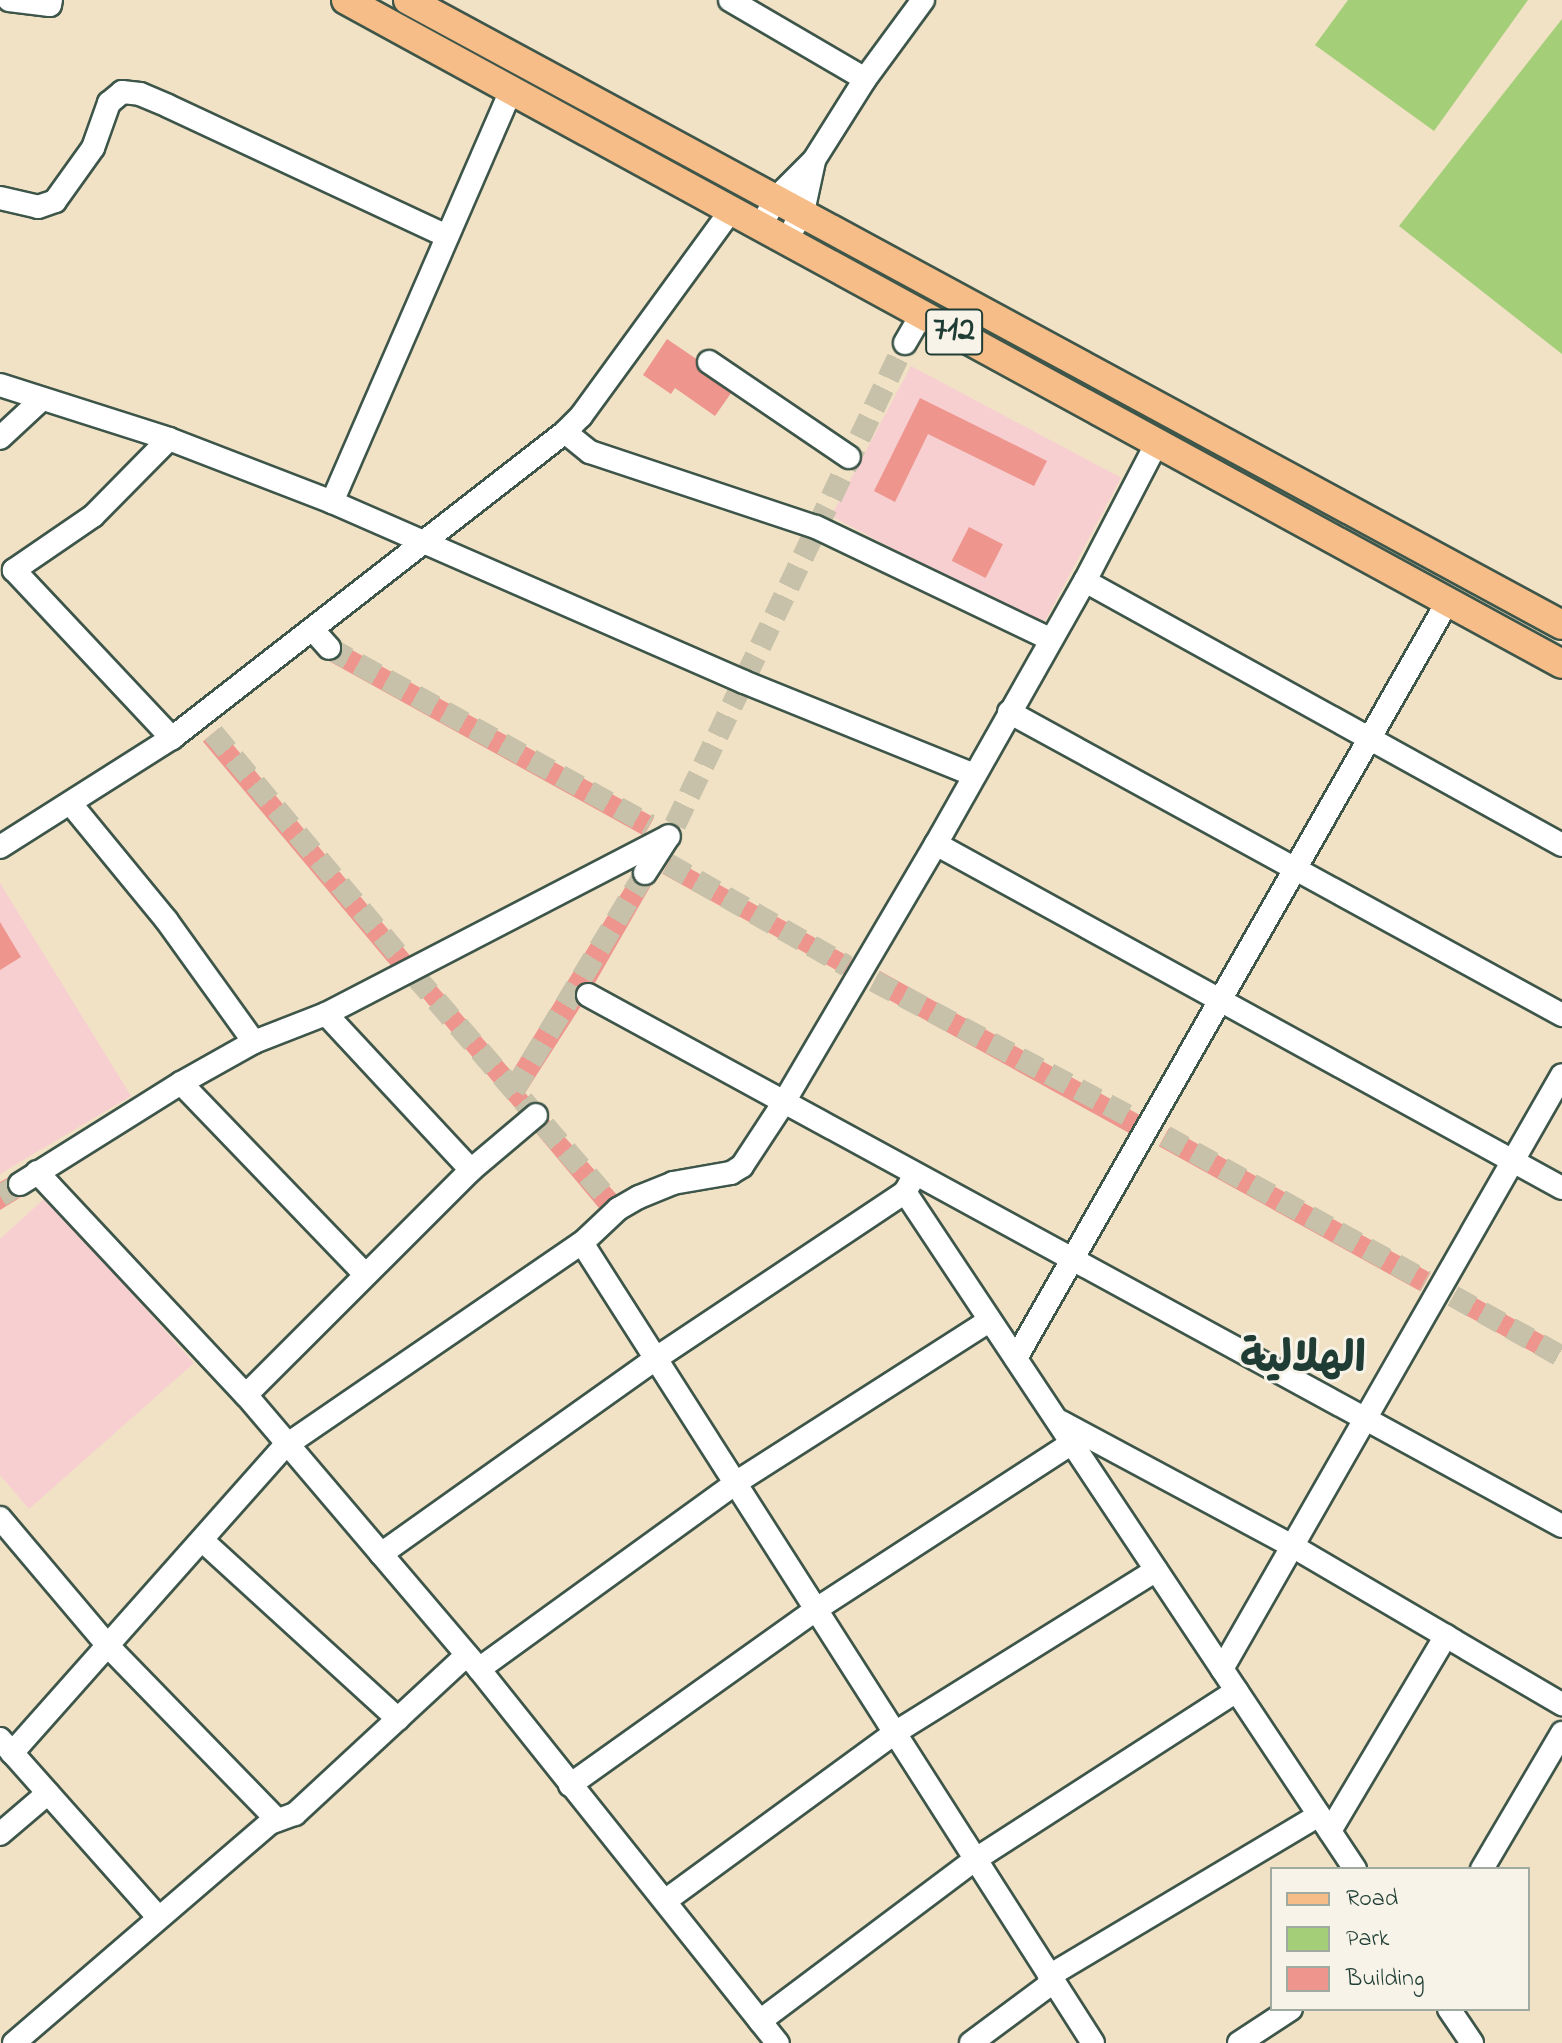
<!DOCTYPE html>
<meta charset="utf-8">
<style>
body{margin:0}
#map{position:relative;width:1562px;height:2043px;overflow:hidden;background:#f1e2c6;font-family:"Indie Flower","Playpen Sans Arabic",sans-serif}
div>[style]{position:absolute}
.built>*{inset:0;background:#f7cfd0;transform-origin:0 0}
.green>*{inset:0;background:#a5ce79}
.building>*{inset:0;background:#ee958d;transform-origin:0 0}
.minor-tunnel>*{height:22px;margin-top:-11px;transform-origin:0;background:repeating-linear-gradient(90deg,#c7c1a9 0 22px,transparent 0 33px)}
.roads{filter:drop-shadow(2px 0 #3e564a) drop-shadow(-2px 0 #3e564a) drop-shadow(0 2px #3e564a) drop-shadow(0 -2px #3e564a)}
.minor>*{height:22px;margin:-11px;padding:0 11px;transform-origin:11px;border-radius:11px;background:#fff}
.major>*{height:28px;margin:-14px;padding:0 14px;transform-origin:14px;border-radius:14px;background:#f7bd88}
span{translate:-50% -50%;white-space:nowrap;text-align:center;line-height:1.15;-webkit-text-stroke:6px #f7f3e8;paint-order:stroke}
.shield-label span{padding:2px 6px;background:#f7f3e8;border:2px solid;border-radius:6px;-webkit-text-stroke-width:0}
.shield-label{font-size:34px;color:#1f3d34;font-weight:700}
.district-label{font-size:44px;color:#1f3d34;font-weight:700}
.legend{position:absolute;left:1270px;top:1867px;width:260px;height:144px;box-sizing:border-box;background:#f7f3e8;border:2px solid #a1aaa0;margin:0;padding:10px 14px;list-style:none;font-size:24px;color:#1f3d34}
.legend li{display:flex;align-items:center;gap:16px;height:40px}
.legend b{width:40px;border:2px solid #a1aaa0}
</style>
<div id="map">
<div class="built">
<div style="left:911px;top:366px;width:238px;height:170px;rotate:28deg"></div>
<div style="clip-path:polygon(0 883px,131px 1096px,0 1174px)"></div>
<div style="clip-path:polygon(46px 1197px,194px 1363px,29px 1509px,0 1475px,0 1239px)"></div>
</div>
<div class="green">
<div style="clip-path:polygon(1348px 0,1528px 0,1434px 131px,1315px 45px)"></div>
<div style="clip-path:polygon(1562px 19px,1562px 354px,1399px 226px)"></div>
</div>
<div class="building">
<div style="clip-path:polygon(667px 339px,736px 386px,715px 416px,675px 388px,671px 394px,643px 375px)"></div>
<div style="clip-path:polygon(920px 398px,1047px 461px,1034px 486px,928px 434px,895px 502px,874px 491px)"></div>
<div style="left:969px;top:527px;width:38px;height:38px;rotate:27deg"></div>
<div style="left:334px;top:640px;width:366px;height:21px;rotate:29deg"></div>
<div style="left:219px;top:728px;width:297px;height:21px;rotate:50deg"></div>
<div style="left:671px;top:858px;width:207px;height:18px;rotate:29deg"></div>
<div style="clip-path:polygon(637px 868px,654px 880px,588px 995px,525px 1093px,617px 1195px,599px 1208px,408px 980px,423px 971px,512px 1072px)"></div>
<div style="clip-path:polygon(0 922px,21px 957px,0 970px)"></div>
<div style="left:880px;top:971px;width:299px;height:21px;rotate:29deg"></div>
<div style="left:1169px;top:1128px;width:299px;height:21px;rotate:29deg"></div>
<div style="clip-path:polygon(14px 1174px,26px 1194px,0 1210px,0 1182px)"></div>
<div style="left:1458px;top:1288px;width:119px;height:20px;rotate:29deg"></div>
</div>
<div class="minor-tunnel">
<div style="left:329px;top:648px;width:366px;rotate:28.9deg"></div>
<div style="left:213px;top:733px;width:295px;rotate:50.1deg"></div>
<div style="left:675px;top:825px;width:534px;rotate:-64.49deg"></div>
<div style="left:668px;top:864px;width:206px;rotate:29.7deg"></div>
<div style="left:415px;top:976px;width:296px;rotate:49.1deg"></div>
<div style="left:874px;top:981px;width:299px;rotate:27.9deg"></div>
<div style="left:514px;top:1090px;width:253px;rotate:-58.9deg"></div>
<div style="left:1165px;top:1136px;width:298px;rotate:29.1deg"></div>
<div style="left:0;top:1196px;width:23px;rotate:-31deg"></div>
<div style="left:1453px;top:1296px;width:125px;rotate:29.2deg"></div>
</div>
<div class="roads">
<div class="minor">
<div style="left:9px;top:0;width:41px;rotate:7deg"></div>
<div style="left:50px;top:5px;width:5px;rotate:-79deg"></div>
<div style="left:730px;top:0;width:156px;rotate:30.3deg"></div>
<div style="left:0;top:198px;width:39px;rotate:13deg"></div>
<div style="left:38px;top:207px;width:18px;rotate:-19deg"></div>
<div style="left:55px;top:201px;width:65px;rotate:-54.4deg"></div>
<div style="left:93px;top:148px;width:48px;rotate:-70.4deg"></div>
<div style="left:109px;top:103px;width:17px;rotate:-40deg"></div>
<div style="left:122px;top:92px;width:18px;rotate:6deg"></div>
<div style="left:140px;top:94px;width:30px;rotate:23deg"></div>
<div style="left:168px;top:106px;width:308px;rotate:25deg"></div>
<div style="left:761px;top:225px;width:32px;rotate:-60deg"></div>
<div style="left:777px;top:197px;width:52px;rotate:-45deg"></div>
<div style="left:814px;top:160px;width:96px;rotate:-57.8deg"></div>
<div style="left:865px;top:79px;width:98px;rotate:-53.7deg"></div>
<div style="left:794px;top:227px;width:17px;rotate:-59deg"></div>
<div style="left:803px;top:212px;width:52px;rotate:-77.8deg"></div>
<div style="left:905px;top:343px;width:32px;rotate:-60deg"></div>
<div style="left:709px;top:362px;width:169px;rotate:34.2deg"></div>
<div style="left:0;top:385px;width:177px;rotate:17.7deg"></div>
<div style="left:169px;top:439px;width:175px;rotate:21.1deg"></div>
<div style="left:332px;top:502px;width:450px;rotate:23.6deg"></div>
<div style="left:744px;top:682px;width:248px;rotate:22deg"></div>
<div style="left:565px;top:432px;width:32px;rotate:39deg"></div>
<div style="left:590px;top:452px;width:238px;rotate:18.4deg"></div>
<div style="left:816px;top:527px;width:259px;rotate:25.6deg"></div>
<div style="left:0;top:438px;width:57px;rotate:-42.9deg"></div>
<div style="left:169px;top:439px;width:108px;rotate:134.6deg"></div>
<div style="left:93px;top:516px;width:96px;rotate:145.6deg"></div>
<div style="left:14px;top:570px;width:231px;rotate:46.8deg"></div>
<div style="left:332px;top:502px;width:451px;rotate:-66.5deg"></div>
<div style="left:1085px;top:581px;width:545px;rotate:28.96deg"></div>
<div style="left:313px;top:630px;width:24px;rotate:48deg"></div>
<div style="left:1009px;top:712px;width:631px;rotate:28.72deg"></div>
<div style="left:71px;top:804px;width:151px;rotate:50.6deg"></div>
<div style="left:167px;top:921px;width:149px;rotate:54.3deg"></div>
<div style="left:936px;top:844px;width:714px;rotate:28.79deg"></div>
<div style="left:0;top:847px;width:204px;rotate:-32.4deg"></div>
<div style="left:172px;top:738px;width:498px;rotate:-37.9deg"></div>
<div style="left:565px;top:432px;width:23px;rotate:-45deg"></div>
<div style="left:581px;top:416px;width:255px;rotate:-53.9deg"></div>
<div style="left:645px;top:873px;width:43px;rotate:-57.4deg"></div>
<div style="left:588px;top:995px;width:1109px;rotate:28.6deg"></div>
<div style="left:326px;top:1014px;width:213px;rotate:47.1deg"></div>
<div style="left:181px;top:1083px;width:265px;rotate:46.1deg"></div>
<div style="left:37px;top:1172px;width:306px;rotate:46.9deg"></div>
<div style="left:246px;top:1395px;width:360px;rotate:49.6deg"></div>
<div style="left:479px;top:1669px;width:479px;rotate:51.4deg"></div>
<div style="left:20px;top:1184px;width:190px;rotate:-32.1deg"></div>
<div style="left:181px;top:1083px;width:84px;rotate:-29.3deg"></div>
<div style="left:254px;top:1042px;width:77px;rotate:-21.3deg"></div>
<div style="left:326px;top:1014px;width:386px;rotate:-27.4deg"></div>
<div style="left:905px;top:1192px;width:813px;rotate:56.39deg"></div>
<div style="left:582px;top:1243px;width:949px;rotate:57.43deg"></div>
<div style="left:1016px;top:1358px;width:872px;rotate:-60.29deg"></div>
<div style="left:246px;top:1395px;width:318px;rotate:-45deg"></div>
<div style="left:471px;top:1170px;width:85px;rotate:-40.2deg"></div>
<div style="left:1061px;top:1422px;width:264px;rotate:28.2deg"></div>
<div style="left:1294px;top:1547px;width:311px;rotate:30.4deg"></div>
<div style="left:0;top:1518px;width:169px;rotate:49.8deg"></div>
<div style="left:109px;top:1647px;width:241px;rotate:45.8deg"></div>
<div style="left:203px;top:1541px;width:264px;rotate:42.4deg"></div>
<div style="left:381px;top:1554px;width:340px;rotate:-35.4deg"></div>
<div style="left:658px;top:1357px;width:297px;rotate:-33.7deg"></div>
<div style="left:905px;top:1192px;width:14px;rotate:-60deg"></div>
<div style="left:479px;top:1669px;width:319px;rotate:-35.9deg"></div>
<div style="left:737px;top:1482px;width:300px;rotate:-32.6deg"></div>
<div style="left:1222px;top:1669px;width:684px;rotate:-60.21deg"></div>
<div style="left:0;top:1739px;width:239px;rotate:48.4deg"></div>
<div style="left:12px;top:1753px;width:411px;rotate:-48.4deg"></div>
<div style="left:285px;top:1446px;width:360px;rotate:-34.4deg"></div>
<div style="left:582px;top:1243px;width:50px;rotate:-43.4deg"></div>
<div style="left:618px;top:1209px;width:24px;rotate:-30deg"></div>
<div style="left:639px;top:1197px;width:37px;rotate:-22deg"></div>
<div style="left:673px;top:1183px;width:59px;rotate:-9.8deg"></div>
<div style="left:731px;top:1173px;width:13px;rotate:-32deg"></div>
<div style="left:742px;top:1166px;width:77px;rotate:-56.7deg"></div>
<div style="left:784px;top:1102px;width:299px;rotate:-59.5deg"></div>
<div style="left:936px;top:844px;width:302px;rotate:-60.5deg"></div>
<div style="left:1085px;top:581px;width:158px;rotate:-62.5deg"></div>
<div style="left:570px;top:1785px;width:301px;rotate:-35.5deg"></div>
<div style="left:815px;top:1610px;width:306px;rotate:-33deg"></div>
<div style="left:1330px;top:1831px;width:227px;rotate:-59.3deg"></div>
<div style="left:0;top:1834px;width:63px;rotate:-40.5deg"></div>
<div style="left:1482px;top:1869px;width:158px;rotate:-59.5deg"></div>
<div style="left:665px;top:1901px;width:283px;rotate:-36.2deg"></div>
<div style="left:893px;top:1734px;width:310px;rotate:-31.9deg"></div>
<div style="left:1049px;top:1976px;width:314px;rotate:-30.8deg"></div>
<div style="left:1449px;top:2009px;width:41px;rotate:55.9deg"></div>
<div style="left:760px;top:2021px;width:270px;rotate:-36.9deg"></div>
<div style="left:976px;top:1859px;width:310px;rotate:-32.8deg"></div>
<div style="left:14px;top:2043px;width:338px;rotate:-40.7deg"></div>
<div style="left:270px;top:1823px;width:27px;rotate:-20deg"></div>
<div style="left:295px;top:1814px;width:234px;rotate:-42.8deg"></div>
<div style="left:971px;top:2043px;width:102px;rotate:-36.6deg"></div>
<div style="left:1239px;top:2043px;width:62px;rotate:-33.2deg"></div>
</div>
<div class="major">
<div style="left:346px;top:0;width:1385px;rotate:28.64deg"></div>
<div style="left:408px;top:0;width:1312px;rotate:28.44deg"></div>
</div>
</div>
<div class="shield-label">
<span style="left:954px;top:332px">712</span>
</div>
<div class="district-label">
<span style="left:1303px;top:1360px">الهلالية</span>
</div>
<ul class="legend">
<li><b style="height:10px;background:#f7bd88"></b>Road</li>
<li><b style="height:22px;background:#a5ce79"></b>Park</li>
<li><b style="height:22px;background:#ee958d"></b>Building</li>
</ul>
</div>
